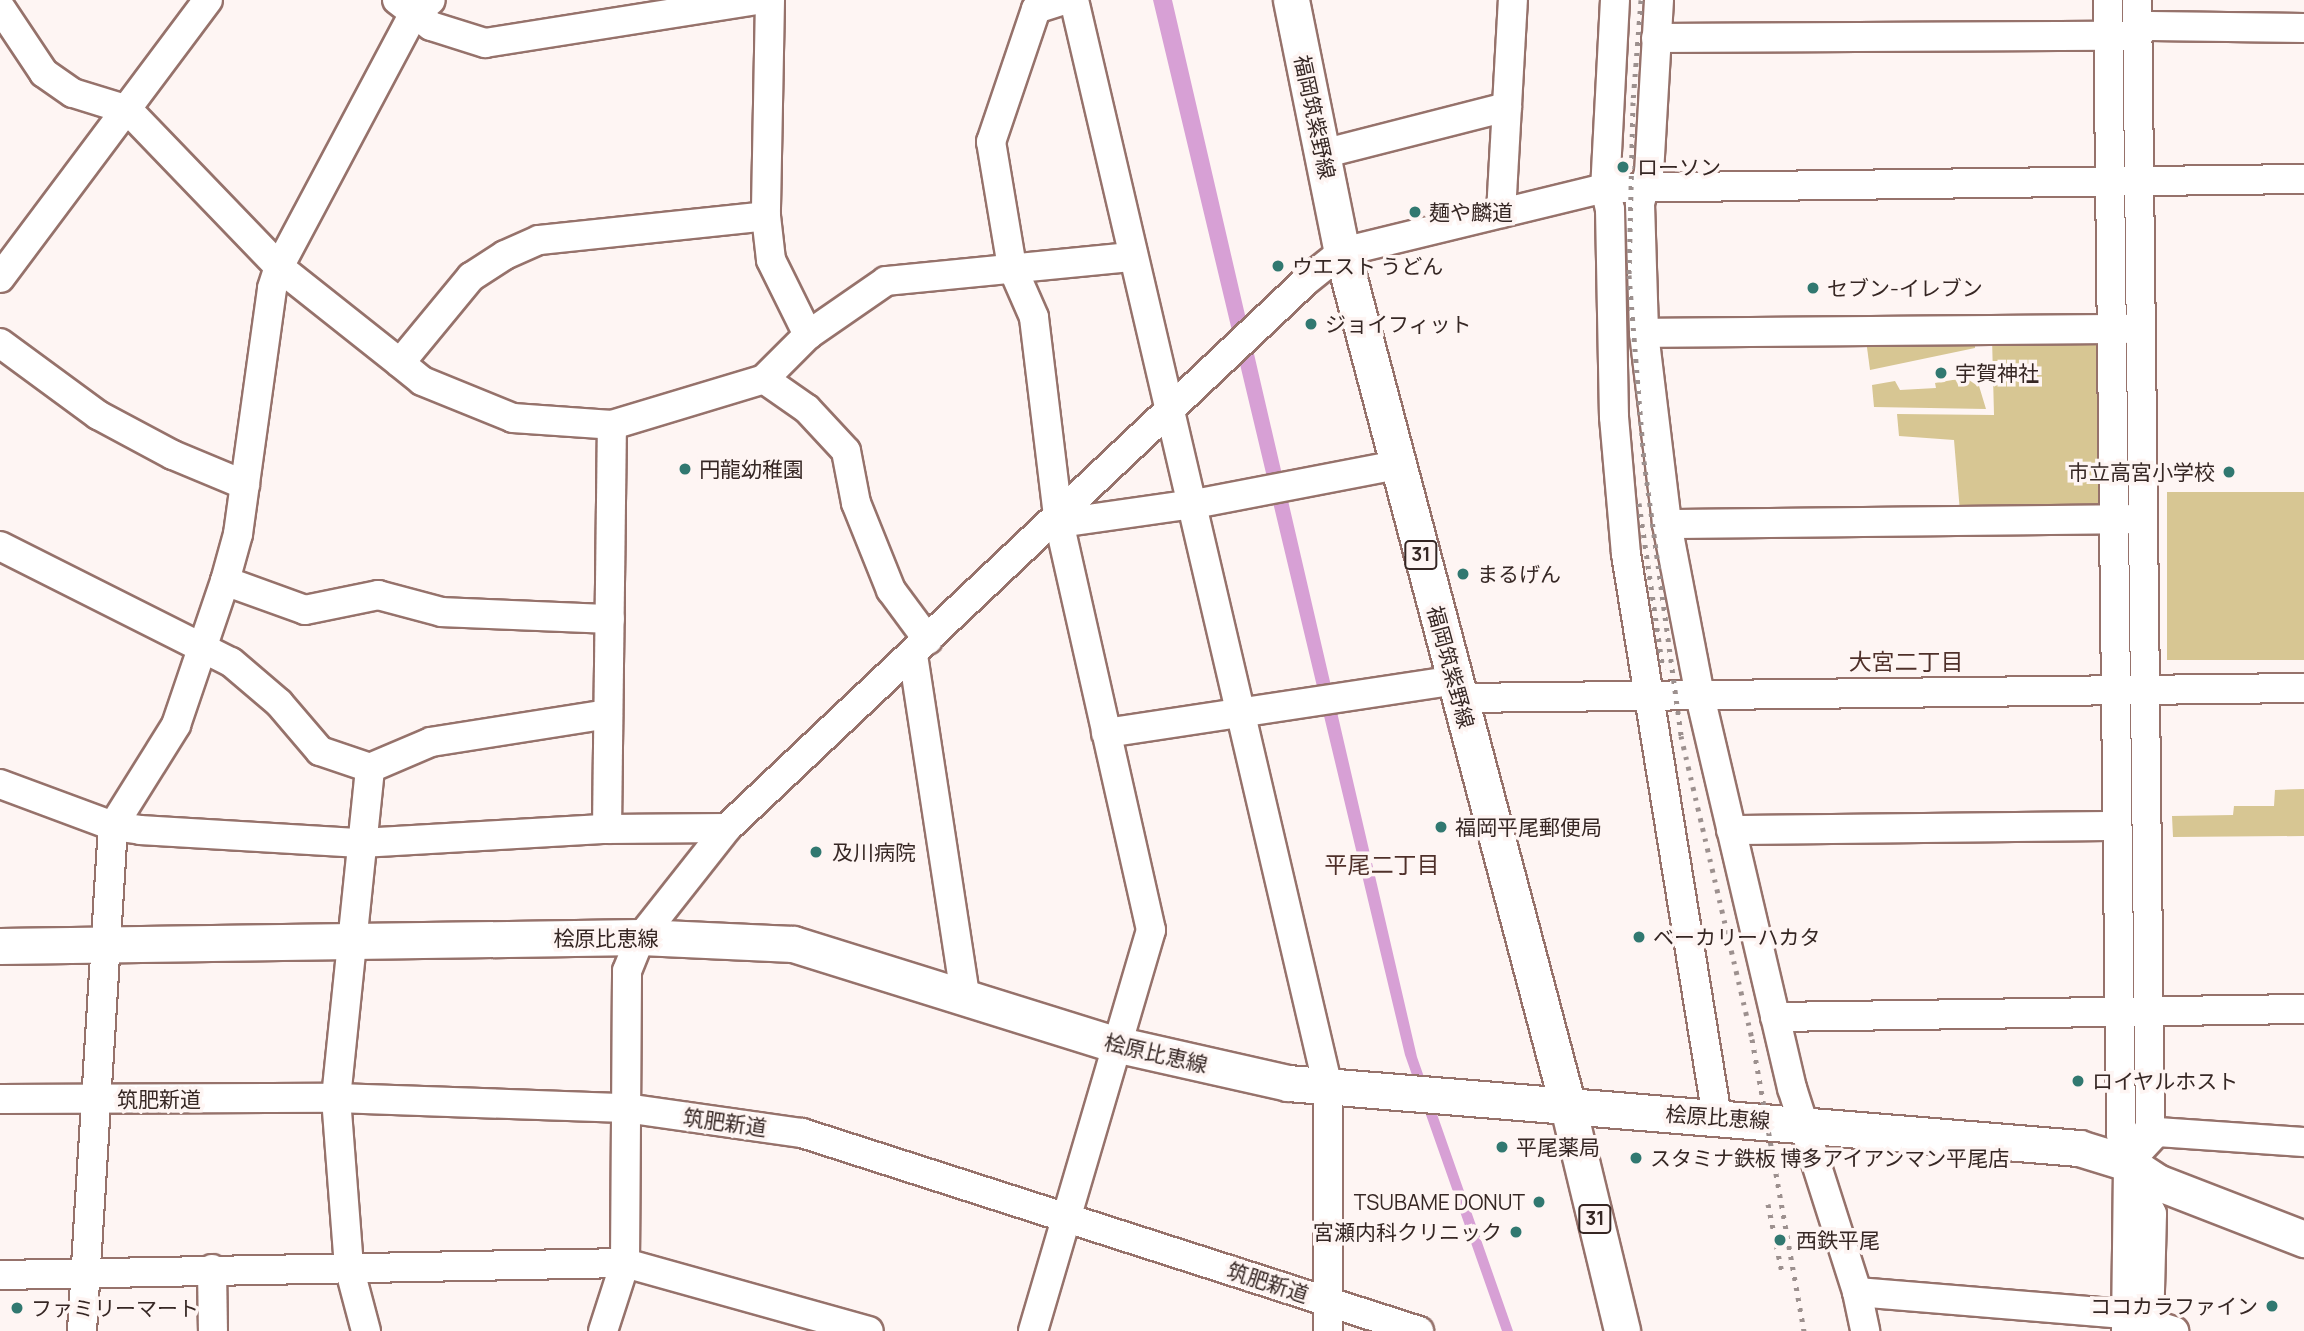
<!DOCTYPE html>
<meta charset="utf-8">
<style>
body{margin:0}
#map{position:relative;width:2304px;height:1331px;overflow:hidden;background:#fef5f3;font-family:Manrope,"Noto Sans JP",sans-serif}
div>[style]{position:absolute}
.green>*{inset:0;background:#d7c693;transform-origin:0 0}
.water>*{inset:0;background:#d7a0d5}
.roads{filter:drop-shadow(2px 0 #96726b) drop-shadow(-2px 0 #96726b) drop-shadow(0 2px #96726b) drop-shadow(0 -2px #96726b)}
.minor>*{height:28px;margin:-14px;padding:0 14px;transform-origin:14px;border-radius:14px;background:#fff}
.major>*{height:35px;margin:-17.5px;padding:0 17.5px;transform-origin:17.5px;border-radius:17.5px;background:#fff}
.rail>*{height:5px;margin-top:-2.5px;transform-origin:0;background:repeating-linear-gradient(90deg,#9c908e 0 3.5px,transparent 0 10.5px)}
.dots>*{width:19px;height:19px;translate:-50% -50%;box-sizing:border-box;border:4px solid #fef5f3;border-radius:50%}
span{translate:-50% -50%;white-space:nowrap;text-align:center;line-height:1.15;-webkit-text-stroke:7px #fef5f3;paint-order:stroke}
.shield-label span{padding:2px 5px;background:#fef5f3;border:2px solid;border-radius:5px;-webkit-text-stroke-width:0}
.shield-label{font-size:19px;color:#362724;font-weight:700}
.street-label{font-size:21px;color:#362724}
.poi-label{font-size:21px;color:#362724}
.left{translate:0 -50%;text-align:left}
.right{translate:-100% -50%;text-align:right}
.neighbourhood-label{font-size:23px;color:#4f302a}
</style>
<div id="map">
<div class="green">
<div style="clip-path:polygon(2099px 334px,2101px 514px,1960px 512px,1954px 440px,1899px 436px,1897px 414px,1994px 415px,1992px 338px)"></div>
<div style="clip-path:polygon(1975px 338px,1975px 348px,1870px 370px,1866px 340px)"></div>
<div style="clip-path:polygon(1976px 376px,1986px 409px,1874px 407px,1872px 385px,1895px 381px,1900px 390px,1936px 388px,1935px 383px)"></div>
<div style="left:2304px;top:492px;width:168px;height:137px;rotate:90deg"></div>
<div style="clip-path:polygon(2304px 789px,2304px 836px,2173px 837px,2172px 816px,2233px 815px,2234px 806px,2274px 806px,2275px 790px)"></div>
</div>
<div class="water">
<div style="clip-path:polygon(1153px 0,1172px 0,1417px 1057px,1513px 1331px,1502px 1331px,1405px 1055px)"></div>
</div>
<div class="roads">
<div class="minor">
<div style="left:397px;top:0;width:43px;rotate:37.4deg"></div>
<div style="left:431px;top:26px;width:57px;rotate:17.5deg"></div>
<div style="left:485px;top:43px;width:274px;rotate:-9deg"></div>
<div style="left:770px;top:0;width:216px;rotate:91.1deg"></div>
<div style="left:766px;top:216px;width:44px;rotate:83.5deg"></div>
<div style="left:771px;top:260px;width:84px;rotate:63.7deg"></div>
<div style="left:1074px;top:0;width:1116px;rotate:76.85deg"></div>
<div style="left:1328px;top:1087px;width:244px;rotate:90deg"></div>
<div style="left:1615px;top:0;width:188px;rotate:93deg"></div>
<div style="left:1605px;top:188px;width:22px;rotate:77deg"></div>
<div style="left:1610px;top:209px;width:208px;rotate:88.9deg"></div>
<div style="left:1614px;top:417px;width:138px;rotate:85deg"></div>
<div style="left:1626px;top:554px;width:570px;rotate:80.82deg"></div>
<div style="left:1659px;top:0;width:172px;rotate:93.3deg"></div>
<div style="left:1649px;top:172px;width:33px;rotate:106deg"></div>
<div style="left:1640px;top:204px;width:129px;rotate:88.2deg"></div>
<div style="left:1644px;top:333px;width:192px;rotate:83.1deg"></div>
<div style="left:1667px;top:524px;width:175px;rotate:79.1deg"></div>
<div style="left:1700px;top:696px;width:403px;rotate:76.8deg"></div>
<div style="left:1792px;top:1088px;width:214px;rotate:72.3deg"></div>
<div style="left:1857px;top:1292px;width:40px;rotate:78deg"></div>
<div style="left:2108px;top:0;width:1134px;rotate:89.34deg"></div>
<div style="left:2121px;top:1134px;width:30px;rotate:76deg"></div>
<div style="left:2128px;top:1163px;width:56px;rotate:64.8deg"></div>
<div style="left:2152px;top:1214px;width:117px;rotate:91.5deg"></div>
<div style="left:0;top:7px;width:79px;rotate:56.3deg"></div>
<div style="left:44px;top:73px;width:35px;rotate:35deg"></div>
<div style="left:73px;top:93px;width:58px;rotate:17.2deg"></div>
<div style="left:128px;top:110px;width:218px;rotate:46.1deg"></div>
<div style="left:279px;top:267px;width:154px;rotate:38.4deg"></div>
<div style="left:400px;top:363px;width:112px;rotate:-50.5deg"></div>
<div style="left:471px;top:277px;width:40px;rotate:-32.9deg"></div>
<div style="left:505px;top:255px;width:37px;rotate:-24deg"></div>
<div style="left:539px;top:240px;width:228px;rotate:-6deg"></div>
<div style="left:1656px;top:38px;width:453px;rotate:-0.3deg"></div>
<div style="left:2109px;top:36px;width:29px"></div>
<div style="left:2138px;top:36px;width:12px;rotate:-55deg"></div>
<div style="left:2145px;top:26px;width:159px;rotate:0.7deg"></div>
<div style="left:1322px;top:154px;width:191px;rotate:-14.3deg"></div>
<div style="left:1501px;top:213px;width:213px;rotate:-86.8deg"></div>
<div style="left:0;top:278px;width:347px;rotate:-53.2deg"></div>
<div style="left:1644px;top:333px;width:483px;rotate:-0.5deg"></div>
<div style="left:0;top:343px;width:122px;rotate:36.3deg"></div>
<div style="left:98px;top:415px;width:85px;rotate:28.1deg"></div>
<div style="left:173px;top:455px;width:78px;rotate:22.6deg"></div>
<div style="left:400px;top:363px;width:28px;rotate:39deg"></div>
<div style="left:422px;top:381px;width:98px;rotate:22.1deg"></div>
<div style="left:513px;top:418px;width:99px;rotate:4deg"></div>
<div style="left:612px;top:425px;width:159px;rotate:-16.8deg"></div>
<div style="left:764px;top:379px;width:62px;rotate:-45deg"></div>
<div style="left:808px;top:335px;width:95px;rotate:-34.7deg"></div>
<div style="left:886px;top:281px;width:247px;rotate:-5.6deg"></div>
<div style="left:764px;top:379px;width:52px;rotate:34.9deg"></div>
<div style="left:807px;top:409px;width:57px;rotate:47.1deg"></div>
<div style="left:846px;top:451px;width:53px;rotate:79.1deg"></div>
<div style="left:856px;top:503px;width:94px;rotate:68.1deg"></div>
<div style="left:891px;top:590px;width:62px;rotate:53.5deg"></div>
<div style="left:1060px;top:523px;width:135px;rotate:-8.1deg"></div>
<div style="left:1194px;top:504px;width:206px;rotate:-10.9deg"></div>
<div style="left:1667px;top:524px;width:462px;rotate:-0.6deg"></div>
<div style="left:0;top:546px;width:258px;rotate:26.7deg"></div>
<div style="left:231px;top:662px;width:63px;rotate:40.5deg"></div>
<div style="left:279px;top:703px;width:63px;rotate:49.5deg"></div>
<div style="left:320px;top:751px;width:53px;rotate:18.8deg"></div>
<div style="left:370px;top:768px;width:66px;rotate:-23.1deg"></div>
<div style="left:431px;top:742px;width:179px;rotate:-9deg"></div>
<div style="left:225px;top:581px;width:85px;rotate:19.9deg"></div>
<div style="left:305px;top:610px;width:75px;rotate:-11.6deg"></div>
<div style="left:378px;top:595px;width:66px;rotate:14.9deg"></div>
<div style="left:442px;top:612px;width:168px;rotate:2.4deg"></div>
<div style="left:913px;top:655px;width:349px;rotate:81.3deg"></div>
<div style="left:1460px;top:698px;width:844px;rotate:-0.68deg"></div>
<div style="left:1106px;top:733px;width:353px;rotate:-8.6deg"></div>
<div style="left:0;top:784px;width:121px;rotate:20.4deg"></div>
<div style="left:113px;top:826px;width:27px;rotate:8deg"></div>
<div style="left:140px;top:830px;width:221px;rotate:3.4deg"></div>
<div style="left:361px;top:843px;width:246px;rotate:-3.3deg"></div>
<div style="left:607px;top:829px;width:120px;rotate:-0.5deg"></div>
<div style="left:607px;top:829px;width:404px;rotate:-89.3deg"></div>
<div style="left:1731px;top:830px;width:385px;rotate:-0.6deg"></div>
<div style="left:1775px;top:1017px;width:529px;rotate:-0.87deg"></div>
<div style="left:0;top:1099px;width:336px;rotate:-0.2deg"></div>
<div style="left:336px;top:1098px;width:290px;rotate:2deg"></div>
<div style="left:626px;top:1108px;width:178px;rotate:8.1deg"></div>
<div style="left:802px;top:1133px;width:648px;rotate:17.79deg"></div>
<div style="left:2139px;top:1151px;width:26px;rotate:-47deg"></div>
<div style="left:2157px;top:1132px;width:147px;rotate:3.9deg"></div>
<div style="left:212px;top:1269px;width:62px;rotate:89.1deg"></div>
<div style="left:0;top:1275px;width:625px;rotate:-1.1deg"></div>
<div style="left:625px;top:1263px;width:253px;rotate:15.6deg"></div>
<div style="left:1857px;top:1292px;width:259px;rotate:4.7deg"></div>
<div style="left:2115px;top:1313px;width:62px;rotate:17deg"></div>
<div style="left:82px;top:1331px;width:506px;rotate:-86.49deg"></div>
<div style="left:113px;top:826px;width:119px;rotate:-58deg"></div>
<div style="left:176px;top:725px;width:152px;rotate:-71.2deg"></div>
<div style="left:225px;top:581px;width:49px;rotate:-74.5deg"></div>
<div style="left:238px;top:534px;width:248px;rotate:-82.1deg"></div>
<div style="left:272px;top:288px;width:22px;rotate:-72deg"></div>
<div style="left:279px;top:267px;width:285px;rotate:-62deg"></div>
<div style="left:413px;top:15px;width:23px;rotate:-40deg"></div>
<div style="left:366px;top:1331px;width:66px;rotate:-104.9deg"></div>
<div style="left:349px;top:1267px;width:169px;rotate:-94.4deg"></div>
<div style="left:336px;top:1098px;width:332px;rotate:-84.1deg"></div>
<div style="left:603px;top:1331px;width:71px;rotate:-72.1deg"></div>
<div style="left:625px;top:1263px;width:292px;rotate:-89.6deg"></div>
<div style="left:627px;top:971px;width:37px;rotate:-68deg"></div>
<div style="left:641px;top:937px;width:139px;rotate:-51.7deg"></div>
<div style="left:727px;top:828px;width:798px;rotate:-43.38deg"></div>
<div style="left:1307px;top:280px;width:45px;rotate:-38.7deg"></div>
<div style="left:1342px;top:252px;width:271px;rotate:-13.7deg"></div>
<div style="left:1605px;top:188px;width:699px;rotate:-0.74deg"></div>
<div style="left:1033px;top:1331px;width:418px;rotate:-73.6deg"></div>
<div style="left:1151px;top:930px;width:424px;rotate:-102.7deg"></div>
<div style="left:1058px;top:516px;width:200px;rotate:-96.9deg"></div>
<div style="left:1034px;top:317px;width:55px;rotate:-113.7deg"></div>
<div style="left:1012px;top:267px;width:127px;rotate:-99.5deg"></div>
<div style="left:991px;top:142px;width:140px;rotate:-71.3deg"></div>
<div style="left:1036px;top:9px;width:28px;rotate:-18deg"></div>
<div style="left:2126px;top:1331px;width:168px;rotate:-89.3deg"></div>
<div style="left:2128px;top:1163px;width:42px;rotate:-58.6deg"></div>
<div style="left:2150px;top:1127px;width:1127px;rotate:-90.66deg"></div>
</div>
<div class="major">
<div style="left:1291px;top:0;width:257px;rotate:78.6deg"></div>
<div style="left:1342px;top:252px;width:884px;rotate:75.19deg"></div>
<div style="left:1568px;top:1107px;width:230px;rotate:76.4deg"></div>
<div style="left:0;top:946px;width:641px;rotate:-0.8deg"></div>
<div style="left:641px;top:937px;width:152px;rotate:2.6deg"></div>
<div style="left:793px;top:944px;width:337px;rotate:17.3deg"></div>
<div style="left:1115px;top:1044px;width:177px;rotate:12.7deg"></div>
<div style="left:1288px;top:1083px;width:794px;rotate:4.7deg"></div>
<div style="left:2079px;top:1148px;width:51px;rotate:17deg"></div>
<div style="left:2128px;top:1163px;width:35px;rotate:33deg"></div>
<div style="left:2157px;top:1182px;width:158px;rotate:21.2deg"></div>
</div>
</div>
<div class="rail">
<div style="left:1641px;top:0;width:102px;rotate:94.5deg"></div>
<div style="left:1633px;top:102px;width:173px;rotate:91.3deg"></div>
<div style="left:1629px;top:275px;width:187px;rotate:85.4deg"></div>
<div style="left:1644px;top:461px;width:277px;rotate:82.3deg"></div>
<div style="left:1681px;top:736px;width:311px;rotate:76.8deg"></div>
<div style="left:1752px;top:1039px;width:297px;rotate:79.9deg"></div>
<div style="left:1639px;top:503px;width:168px;rotate:81.8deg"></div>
<div style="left:1768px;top:1204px;width:70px;rotate:78.5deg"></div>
</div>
<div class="dots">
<div style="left:1623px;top:167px;background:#317870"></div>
<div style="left:1415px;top:212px;background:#317870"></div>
<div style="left:1278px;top:266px;background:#317870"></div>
<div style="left:1813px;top:288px;background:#317870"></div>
<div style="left:1311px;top:324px;background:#317870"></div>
<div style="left:1941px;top:373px;background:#317870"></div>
<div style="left:685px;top:469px;background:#317870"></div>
<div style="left:2229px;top:472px;background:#317870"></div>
<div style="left:1463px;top:574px;background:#317870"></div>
<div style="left:1441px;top:827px;background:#317870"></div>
<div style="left:816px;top:852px;background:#317870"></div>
<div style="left:1639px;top:937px;background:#317870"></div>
<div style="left:2078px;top:1081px;background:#317870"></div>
<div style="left:1502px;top:1147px;background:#317870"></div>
<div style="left:1636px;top:1158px;background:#317870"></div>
<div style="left:1539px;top:1202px;background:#317870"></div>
<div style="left:1516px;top:1232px;background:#317870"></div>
<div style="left:1780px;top:1240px;background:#317870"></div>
<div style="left:2272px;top:1306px;background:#317870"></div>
<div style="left:17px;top:1308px;background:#317870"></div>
</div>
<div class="shield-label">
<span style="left:1421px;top:555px">31</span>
<span style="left:1595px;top:1219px">31</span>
</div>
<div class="street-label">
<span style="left:1315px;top:117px;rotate:78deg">福岡筑紫野線</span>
<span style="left:1451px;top:667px;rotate:75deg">福岡筑紫野線</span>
<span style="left:606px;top:938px">桧原比恵線</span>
<span style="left:1156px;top:1053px;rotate:13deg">桧原比恵線</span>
<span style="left:159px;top:1099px">筑肥新道</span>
<span style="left:1718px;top:1117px;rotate:4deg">桧原比恵線</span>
<span style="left:725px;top:1122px;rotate:8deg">筑肥新道</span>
<span style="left:1268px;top:1282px;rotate:18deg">筑肥新道</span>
</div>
<div class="poi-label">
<span class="left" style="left:1637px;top:167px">ローソン</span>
<span class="left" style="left:1429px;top:212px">麺や麟道</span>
<span class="left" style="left:1292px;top:266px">ウエスト うどん</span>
<span class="left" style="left:1827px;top:288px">セブン-イレブン</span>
<span class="left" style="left:1325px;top:324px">ジョイフィット</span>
<span class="left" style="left:1955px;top:373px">宇賀神社</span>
<span class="left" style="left:699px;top:469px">円龍幼稚園</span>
<span class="right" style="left:2215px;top:472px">市立高宮小学校</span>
<span class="left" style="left:1477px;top:574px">まるげん</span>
<span class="left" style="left:1455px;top:827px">福岡平尾郵便局</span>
<span class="left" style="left:832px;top:852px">及川病院</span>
<span class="left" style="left:1653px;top:937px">ベーカリーハカタ</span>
<span class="left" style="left:2092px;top:1081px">ロイヤルホスト</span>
<span class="left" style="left:1516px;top:1147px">平尾薬局</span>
<span class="left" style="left:1650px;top:1158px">スタミナ鉄板 博多アイアンマン平尾店</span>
<span class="right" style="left:1525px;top:1202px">TSUBAME DONUT</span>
<span class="right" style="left:1502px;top:1232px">宮瀬内科クリニック</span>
<span class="left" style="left:1796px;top:1240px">西鉄平尾</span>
<span class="right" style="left:2258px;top:1306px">ココカラファイン</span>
<span class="left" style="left:31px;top:1308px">ファミリーマート</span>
</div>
<div class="neighbourhood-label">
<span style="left:1906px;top:661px">大宮二丁目</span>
<span style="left:1382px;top:864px">平尾二丁目</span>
</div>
</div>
